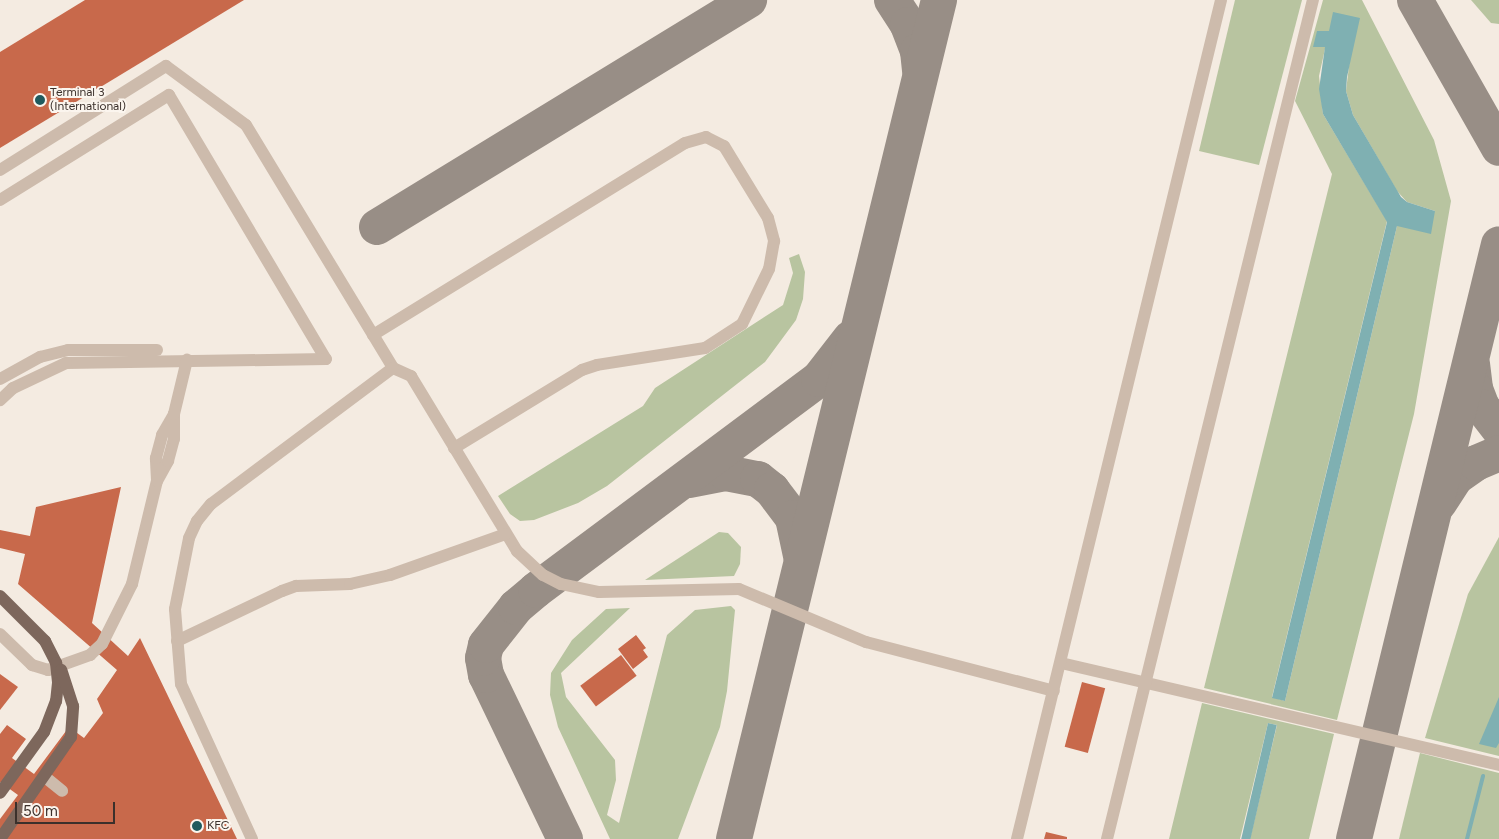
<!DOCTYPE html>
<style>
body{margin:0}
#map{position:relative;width:1499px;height:839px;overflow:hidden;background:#f4ebe1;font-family:Figtree,sans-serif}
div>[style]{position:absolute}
.green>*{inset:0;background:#b8c4a0}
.water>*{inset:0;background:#7fb0b2;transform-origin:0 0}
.stream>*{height:4px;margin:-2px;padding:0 2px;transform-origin:2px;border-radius:2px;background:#7fb0b2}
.taxiway>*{height:36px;margin:-18px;padding:0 18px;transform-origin:18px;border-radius:18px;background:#988e86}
.building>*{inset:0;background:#c8694b;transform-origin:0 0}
.minor>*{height:12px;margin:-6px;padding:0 6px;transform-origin:6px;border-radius:6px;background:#cdbbac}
.major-bridge>*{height:12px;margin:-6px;padding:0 6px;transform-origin:6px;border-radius:6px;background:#7d675c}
.dots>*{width:14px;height:14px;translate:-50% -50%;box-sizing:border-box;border:2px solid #fbf5ee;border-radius:50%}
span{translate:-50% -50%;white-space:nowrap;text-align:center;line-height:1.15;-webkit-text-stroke:4px #fbf5ee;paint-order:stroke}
.poi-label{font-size:12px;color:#3b302b}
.left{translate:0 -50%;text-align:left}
.scale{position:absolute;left:15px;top:802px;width:100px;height:22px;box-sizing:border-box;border:2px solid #3b302b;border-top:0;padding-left:6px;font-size:15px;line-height:18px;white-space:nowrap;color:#3b302b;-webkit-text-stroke:4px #fbf5ee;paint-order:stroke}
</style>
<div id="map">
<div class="green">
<div style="clip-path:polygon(1235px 0,1302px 0,1259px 165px,1199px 151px)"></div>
<div style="clip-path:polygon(evenodd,1323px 0,1362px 0,1434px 140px,1451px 201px,1414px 414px,1337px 720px,1204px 688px,1332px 174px,1295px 101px,1323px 0,1329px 31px,1350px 58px,1346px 91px,1353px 115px,1397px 191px,1407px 202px,1435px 211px,1397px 226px,1285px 701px,1272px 697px,1387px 221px,1323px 114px,1319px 76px,1329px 31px)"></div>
<div style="clip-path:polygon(1471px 0,1499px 0,1499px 24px,1491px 23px)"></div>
<div style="clip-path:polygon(799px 254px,805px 272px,803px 299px,796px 320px,765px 362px,607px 486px,578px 503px,534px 520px,520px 521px,510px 514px,498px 496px,643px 406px,655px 388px,783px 305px,793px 273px,789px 258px)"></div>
<div style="clip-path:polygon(719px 532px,728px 533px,741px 547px,740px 564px,734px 576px,645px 580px)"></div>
<div style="clip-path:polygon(1499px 537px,1499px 756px,1425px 738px,1468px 594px)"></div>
<div style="clip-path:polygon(731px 606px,735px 610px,727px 691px,720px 727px,678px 839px,610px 839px,558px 727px,550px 695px,551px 673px,572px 640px,606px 609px,630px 608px,561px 673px,566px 697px,615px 760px,616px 780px,607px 815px,619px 823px,667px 635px,695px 610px)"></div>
<div style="clip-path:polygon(1202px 703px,1334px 734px,1309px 839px,1250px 839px,1277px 725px,1268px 723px,1240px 839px,1169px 839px)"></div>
<div style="clip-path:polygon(1420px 753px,1499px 773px,1499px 839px,1399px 839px)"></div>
</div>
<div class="water">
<div style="clip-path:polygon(1333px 12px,1360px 18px,1347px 77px,1346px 91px,1353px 115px,1401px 197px,1407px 202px,1435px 211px,1431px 234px,1397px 226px,1285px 701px,1272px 698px,1387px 222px,1323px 114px,1319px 89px,1325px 47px,1313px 47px,1317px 31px,1329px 31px)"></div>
<div style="clip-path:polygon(1499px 697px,1499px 743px,1496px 748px,1479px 744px)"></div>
<div style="left:1268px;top:723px;width:9px;height:119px;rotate:13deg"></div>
</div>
<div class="stream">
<div style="left:1467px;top:839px;width:65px;rotate:-75.7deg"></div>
</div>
<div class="taxiway">
<div style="left:892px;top:0;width:30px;rotate:57deg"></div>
<div style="left:908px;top:25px;width:28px;rotate:69deg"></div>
<div style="left:918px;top:51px;width:20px;rotate:84deg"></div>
<div style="left:1415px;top:0;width:170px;rotate:60.4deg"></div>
<div style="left:377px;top:227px;width:436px;rotate:-31.4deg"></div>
<div style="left:1472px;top:364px;width:25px;rotate:83deg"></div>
<div style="left:1475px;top:389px;width:19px;rotate:69deg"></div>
<div style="left:1482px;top:407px;width:28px;rotate:52deg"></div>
<div style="left:689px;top:480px;width:38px;rotate:-11deg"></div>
<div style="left:726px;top:473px;width:33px;rotate:11deg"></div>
<div style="left:758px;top:479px;width:18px;rotate:38deg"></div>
<div style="left:772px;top:490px;width:35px;rotate:53deg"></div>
<div style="left:793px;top:518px;width:40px;rotate:78deg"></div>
<div style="left:1439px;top:503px;width:31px;rotate:-57deg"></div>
<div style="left:1456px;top:477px;width:24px;rotate:-35deg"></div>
<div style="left:1476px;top:463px;width:25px;rotate:-23deg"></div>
<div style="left:565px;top:839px;width:182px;rotate:-115.7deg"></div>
<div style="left:486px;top:675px;width:17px;rotate:-100deg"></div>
<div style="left:483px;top:658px;width:13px;rotate:-77deg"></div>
<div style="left:486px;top:645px;width:48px;rotate:-51.7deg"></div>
<div style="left:516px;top:607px;width:26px;rotate:-40deg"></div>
<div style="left:536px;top:590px;width:353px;rotate:-36.7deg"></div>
<div style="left:819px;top:379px;width:51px;rotate:-52.2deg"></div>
<div style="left:734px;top:839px;width:864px;rotate:-76.27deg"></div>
<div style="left:1354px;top:839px;width:612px;rotate:-76.3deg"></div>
</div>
<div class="building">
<div style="clip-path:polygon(85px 0,244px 0,0 148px,0 52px)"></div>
<div style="clip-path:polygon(121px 487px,92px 623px,128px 656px,140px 638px,237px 839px,0 839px,0 819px,18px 795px,0 782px,0 734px,7px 725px,26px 739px,12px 758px,34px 774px,69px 727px,84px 738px,103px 713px,97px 699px,117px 670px,18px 584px,25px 554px,0 548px,0 530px,30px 536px,36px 507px)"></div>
<div style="clip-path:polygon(636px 635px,646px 648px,643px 650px,648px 657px,633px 669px,618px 649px)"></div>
<div style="left:621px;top:655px;width:26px;height:51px;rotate:53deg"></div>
<div style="clip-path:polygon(0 674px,18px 687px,0 710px)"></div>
<div style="left:1082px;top:682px;width:24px;height:67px;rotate:15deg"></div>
<div style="clip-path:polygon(1046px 832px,1067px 837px,1067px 839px,1044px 839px)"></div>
</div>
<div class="minor">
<div style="left:0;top:170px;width:196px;rotate:-32.1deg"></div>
<div style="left:166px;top:66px;width:99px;rotate:36.4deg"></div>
<div style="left:246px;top:125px;width:284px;rotate:58.8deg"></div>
<div style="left:393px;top:368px;width:20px;rotate:24deg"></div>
<div style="left:411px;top:376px;width:205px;rotate:58.8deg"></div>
<div style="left:517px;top:551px;width:35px;rotate:43deg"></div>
<div style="left:543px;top:575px;width:20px;rotate:27deg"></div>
<div style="left:561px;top:584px;width:39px;rotate:12deg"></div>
<div style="left:599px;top:592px;width:140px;rotate:-1.2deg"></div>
<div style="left:739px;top:589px;width:138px;rotate:22.7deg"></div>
<div style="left:866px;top:642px;width:194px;rotate:14.6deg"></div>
<div style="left:0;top:200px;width:199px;rotate:-31.9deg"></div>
<div style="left:169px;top:95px;width:307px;rotate:59.3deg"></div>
<div style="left:326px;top:359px;width:260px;rotate:179.1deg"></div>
<div style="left:66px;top:363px;width:59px;rotate:154.7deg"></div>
<div style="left:13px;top:388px;width:18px;rotate:137deg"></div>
<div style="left:373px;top:335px;width:366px;rotate:-31.6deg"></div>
<div style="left:685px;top:143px;width:22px;rotate:-16deg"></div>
<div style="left:706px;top:137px;width:20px;rotate:27deg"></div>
<div style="left:724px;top:146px;width:84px;rotate:58.6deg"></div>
<div style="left:768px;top:218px;width:24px;rotate:75deg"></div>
<div style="left:774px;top:241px;width:28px;rotate:100deg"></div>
<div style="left:769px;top:269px;width:61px;rotate:116.1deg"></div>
<div style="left:742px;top:324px;width:44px;rotate:147deg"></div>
<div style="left:705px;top:348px;width:109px;rotate:171.1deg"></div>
<div style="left:597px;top:365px;width:16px;rotate:162deg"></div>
<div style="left:582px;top:370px;width:150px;rotate:148.6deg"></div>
<div style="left:0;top:379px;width:46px;rotate:-28.8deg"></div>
<div style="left:40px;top:357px;width:29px;rotate:-14deg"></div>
<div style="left:68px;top:350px;width:89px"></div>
<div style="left:157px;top:480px;width:22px;rotate:-93deg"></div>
<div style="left:156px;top:458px;width:24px;rotate:-75deg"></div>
<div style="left:162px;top:435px;width:24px;rotate:-60deg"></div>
<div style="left:0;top:634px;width:45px;rotate:44.1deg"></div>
<div style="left:32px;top:665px;width:17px;rotate:17deg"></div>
<div style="left:48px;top:670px;width:45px;rotate:-19.7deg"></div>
<div style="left:90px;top:655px;width:16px;rotate:-43deg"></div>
<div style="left:102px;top:644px;width:67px;rotate:-63.4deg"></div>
<div style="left:132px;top:584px;width:106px;rotate:-76.4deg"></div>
<div style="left:157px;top:481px;width:23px;rotate:-61deg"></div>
<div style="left:168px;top:461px;width:23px;rotate:-75deg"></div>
<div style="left:174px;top:439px;width:25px;rotate:-90deg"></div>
<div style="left:174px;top:414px;width:56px;rotate:-76.5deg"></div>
<div style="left:177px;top:641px;width:116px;rotate:-25.5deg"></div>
<div style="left:282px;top:591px;width:15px;rotate:-20deg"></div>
<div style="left:296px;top:586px;width:54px;rotate:-2.1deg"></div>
<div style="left:350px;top:584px;width:41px;rotate:-12.7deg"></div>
<div style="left:390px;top:575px;width:123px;rotate:-19.5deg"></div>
<div style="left:1061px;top:663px;width:450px;rotate:13.1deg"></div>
<div style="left:45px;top:777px;width:22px;rotate:39deg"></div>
<div style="left:252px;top:839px;width:170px;rotate:-114.6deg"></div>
<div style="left:181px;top:684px;width:75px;rotate:-94.6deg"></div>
<div style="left:175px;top:609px;width:72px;rotate:-78.8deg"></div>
<div style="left:189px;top:538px;width:19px;rotate:-65deg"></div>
<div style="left:197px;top:521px;width:22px;rotate:-51deg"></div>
<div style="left:211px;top:504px;width:227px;rotate:-36.8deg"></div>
<div style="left:1017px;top:839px;width:863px;rotate:-76.33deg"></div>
<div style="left:1107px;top:839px;width:864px;rotate:-76.21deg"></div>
</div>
<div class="major-bridge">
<div style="left:0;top:596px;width:64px;rotate:45deg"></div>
<div style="left:45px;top:641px;width:25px;rotate:63deg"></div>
<div style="left:56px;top:663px;width:20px;rotate:84deg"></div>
<div style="left:58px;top:683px;width:18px;rotate:96deg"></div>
<div style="left:56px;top:701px;width:33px;rotate:111deg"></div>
<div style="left:44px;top:732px;width:75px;rotate:125.8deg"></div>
<div style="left:0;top:839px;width:124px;rotate:-55.2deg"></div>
<div style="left:71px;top:737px;width:31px;rotate:-86deg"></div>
<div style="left:73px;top:706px;width:38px;rotate:-108deg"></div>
</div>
<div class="dots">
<div style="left:40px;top:100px;background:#1f5a5e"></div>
<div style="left:197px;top:826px;background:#1f5a5e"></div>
</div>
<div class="poi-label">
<span class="left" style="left:50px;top:100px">Terminal 3<br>(International)</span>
<span class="left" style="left:207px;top:826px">KFC</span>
</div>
<div class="scale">50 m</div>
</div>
